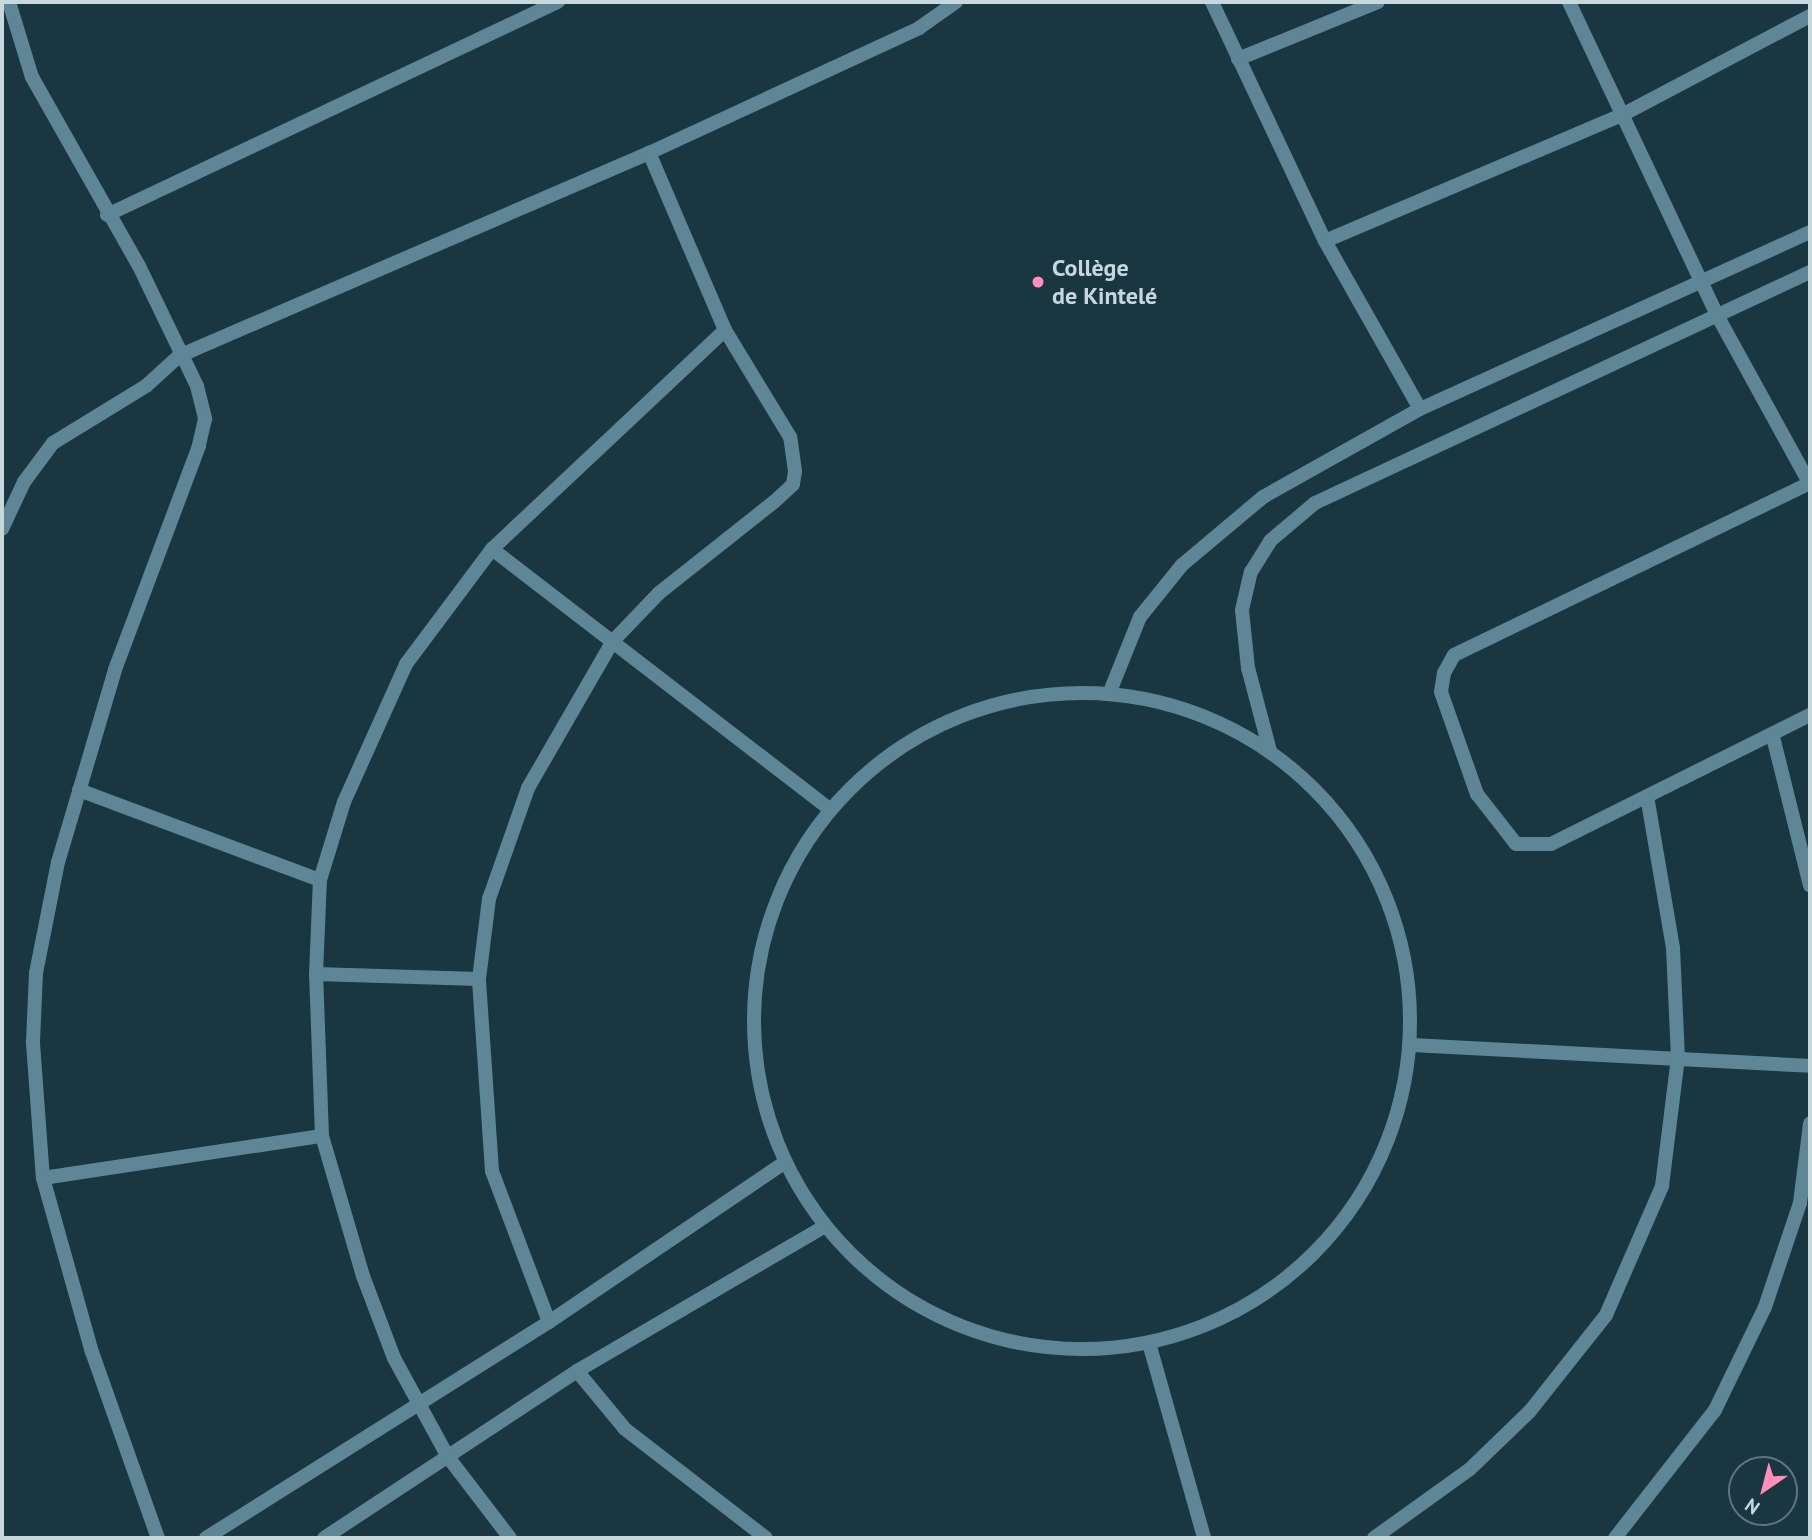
<!DOCTYPE html>
<meta charset="utf-8">
<style>
body{margin:0}
#map{position:relative;width:1812px;height:1540px;overflow:hidden;background:#193641;font-family:"PT Sans",sans-serif}
div>[style]{position:absolute}
.minor>*{height:14px;margin:-7px;padding:0 7px;transform-origin:7px;border-radius:7px;background:#5f8696}
.minor>.ring{margin:-7px;padding:0;box-sizing:content-box;background:none;border:14px solid #5f8696;border-radius:50%}
.dots>*{width:19px;height:19px;translate:-50% -50%;box-sizing:border-box;border:4px solid #193641;border-radius:50%}
span{translate:-50% -50%;white-space:nowrap;text-align:center;line-height:1.15;-webkit-text-stroke:7px #193641;paint-order:stroke}
.poi-label{font-size:24px;color:#c7d7de;font-weight:700}
.left{translate:0 -50%;text-align:left}
.frame{position:absolute;inset:0;border:4px solid #c7d7de;pointer-events:none}
.north{position:absolute;left:1728px;top:1456px;width:70px;height:70px;box-sizing:border-box;background:#193641;border:2px solid #5f7680;border-radius:50%;rotate:215deg;font-size:19px;font-weight:700;line-height:28px;text-align:center;color:#c7d7de}
.north::after{content:'';display:block;margin:auto;width:24px;height:32px;background:#ff8eba;clip-path:polygon(50% 0,100% 100%,50% 72%,0 100%)}
</style>
<div id="map">
<div class="minor">
<div style="left:9px;top:2px;width:78px;rotate:73deg"></div>
<div style="left:32px;top:77px;width:217px;rotate:60.5deg"></div>
<div style="left:139px;top:266px;width:133px;rotate:64.2deg"></div>
<div style="left:197px;top:386px;width:34px;rotate:76deg"></div>
<div style="left:205px;top:419px;width:28px;rotate:103deg"></div>
<div style="left:199px;top:446px;width:239px;rotate:110.6deg"></div>
<div style="left:115px;top:670px;width:200px;rotate:106.5deg"></div>
<div style="left:58px;top:862px;width:113px;rotate:101.2deg"></div>
<div style="left:36px;top:973px;width:70px;rotate:92.5deg"></div>
<div style="left:33px;top:1043px;width:135px;rotate:85.8deg"></div>
<div style="left:43px;top:1178px;width:181px;rotate:74.3deg"></div>
<div style="left:92px;top:1352px;width:197px;rotate:70.5deg"></div>
<div style="left:1212px;top:2px;width:264px;rotate:64.7deg"></div>
<div style="left:1325px;top:241px;width:193px;rotate:60.5deg"></div>
<div style="left:1569px;top:2px;width:346px;rotate:64.7deg"></div>
<div style="left:1717px;top:315px;width:193px;rotate:61.2deg"></div>
<div style="left:1238px;top:59px;width:151px;rotate:-22.2deg"></div>
<div style="left:107px;top:215px;width:499px;rotate:-25.3deg"></div>
<div style="left:1325px;top:241px;width:323px;rotate:-23deg"></div>
<div style="left:1622px;top:115px;width:212px;rotate:-27.8deg"></div>
<div style="left:1810px;top:483px;width:395px;rotate:154.2deg"></div>
<div style="left:1454px;top:655px;width:21px;rotate:119deg"></div>
<div style="left:1444px;top:673px;width:19px;rotate:99deg"></div>
<div style="left:1441px;top:692px;width:108px;rotate:70.6deg"></div>
<div style="left:1477px;top:794px;width:63px;rotate:52deg"></div>
<div style="left:1516px;top:844px;width:35px"></div>
<div style="left:1551px;top:844px;width:289px;rotate:-26.5deg"></div>
<div style="left:2px;top:529px;width:52px;rotate:-64.9deg"></div>
<div style="left:24px;top:482px;width:49px;rotate:-53.4deg"></div>
<div style="left:53px;top:443px;width:109px;rotate:-31.5deg"></div>
<div style="left:146px;top:386px;width:45px;rotate:-42.3deg"></div>
<div style="left:179px;top:356px;width:512px;rotate:-23.36deg"></div>
<div style="left:649px;top:153px;width:298px;rotate:-24.8deg"></div>
<div style="left:919px;top:28px;width:45px;rotate:-35.1deg"></div>
<div style="left:492px;top:549px;width:424px;rotate:37.6deg"></div>
<div class="ring" style="left:754px;top:693px;width:642px;height:642px"></div>
<div style="left:1109px;top:694px;width:83px;rotate:-68.1deg"></div>
<div style="left:1140px;top:617px;width:67px;rotate:-51.1deg"></div>
<div style="left:1182px;top:565px;width:106px;rotate:-40deg"></div>
<div style="left:1263px;top:497px;width:180px;rotate:-29.3deg"></div>
<div style="left:1420px;top:409px;width:428px;rotate:-24.4deg"></div>
<div style="left:1773px;top:737px;width:153px;rotate:76deg"></div>
<div style="left:1270px;top:751px;width:86px;rotate:-104.8deg"></div>
<div style="left:1248px;top:668px;width:58px;rotate:-95.9deg"></div>
<div style="left:1242px;top:610px;width:39px;rotate:-77deg"></div>
<div style="left:1251px;top:572px;width:36px;rotate:-58deg"></div>
<div style="left:1270px;top:541px;width:59px;rotate:-40.2deg"></div>
<div style="left:1315px;top:503px;width:546px;rotate:-25.02deg"></div>
<div style="left:79px;top:790px;width:257px;rotate:20.5deg"></div>
<div style="left:316px;top:974px;width:163px;rotate:1.8deg"></div>
<div style="left:1412px;top:1045px;width:399px;rotate:3deg"></div>
<div style="left:43px;top:1178px;width:282px;rotate:-8.6deg"></div>
<div style="left:549px;top:1322px;width:161px;rotate:-110.7deg"></div>
<div style="left:492px;top:1171px;width:192px;rotate:-93.9deg"></div>
<div style="left:479px;top:979px;width:81px;rotate:-82.9deg"></div>
<div style="left:489px;top:899px;width:118px;rotate:-70.6deg"></div>
<div style="left:528px;top:788px;width:170px;rotate:-60deg"></div>
<div style="left:613px;top:641px;width:66px;rotate:-46.2deg"></div>
<div style="left:659px;top:593px;width:147px;rotate:-38.4deg"></div>
<div style="left:774px;top:502px;width:26px;rotate:-43deg"></div>
<div style="left:793px;top:484px;width:13px;rotate:-81deg"></div>
<div style="left:795px;top:471px;width:34px;rotate:-98deg"></div>
<div style="left:790px;top:437px;width:125px;rotate:-121.3deg"></div>
<div style="left:725px;top:330px;width:193px;rotate:-113.2deg"></div>
<div style="left:1149px;top:1343px;width:203px;rotate:74.2deg"></div>
<div style="left:577px;top:1371px;width:75px;rotate:50.4deg"></div>
<div style="left:625px;top:1429px;width:178px;rotate:37.7deg"></div>
<div style="left:206px;top:1538px;width:405px;rotate:-32.2deg"></div>
<div style="left:549px;top:1322px;width:285px;rotate:-34.1deg"></div>
<div style="left:324px;top:1538px;width:303px;rotate:-33.4deg"></div>
<div style="left:577px;top:1371px;width:287px;rotate:-30.3deg"></div>
<div style="left:510px;top:1538px;width:102px;rotate:-127.4deg"></div>
<div style="left:448px;top:1457px;width:113px;rotate:-118.6deg"></div>
<div style="left:394px;top:1358px;width:88px;rotate:-110.7deg"></div>
<div style="left:363px;top:1276px;width:146px;rotate:-106.3deg"></div>
<div style="left:322px;top:1136px;width:162px;rotate:-92.1deg"></div>
<div style="left:316px;top:974px;width:94px;rotate:-87.6deg"></div>
<div style="left:320px;top:880px;width:82px;rotate:-72.9deg"></div>
<div style="left:344px;top:802px;width:151px;rotate:-65.8deg"></div>
<div style="left:406px;top:664px;width:144px;rotate:-53.2deg"></div>
<div style="left:492px;top:549px;width:320px;rotate:-43.2deg"></div>
<div style="left:1374px;top:1538px;width:118px;rotate:-35.7deg"></div>
<div style="left:1470px;top:1469px;width:83px;rotate:-44deg"></div>
<div style="left:1530px;top:1411px;width:122px;rotate:-51.6deg"></div>
<div style="left:1606px;top:1315px;width:141px;rotate:-66.5deg"></div>
<div style="left:1662px;top:1186px;width:129px;rotate:-82.9deg"></div>
<div style="left:1678px;top:1058px;width:110px;rotate:-92.6deg"></div>
<div style="left:1673px;top:948px;width:154px;rotate:-99.7deg"></div>
<div style="left:1615px;top:1538px;width:162px;rotate:-52deg"></div>
<div style="left:1715px;top:1410px;width:114px;rotate:-64.1deg"></div>
<div style="left:1765px;top:1307px;width:110px;rotate:-71.4deg"></div>
<div style="left:1800px;top:1203px;width:80px;rotate:-82.8deg"></div>
</div>
<div class="dots">
<div style="left:1038px;top:282px;background:#ff8eba"></div>
</div>
<div class="poi-label">
<span class="left" style="left:1052px;top:282px">Collège<br>de Kintelé</span>
</div>
<div class="frame"></div>
<div class="north">N</div>
</div>
